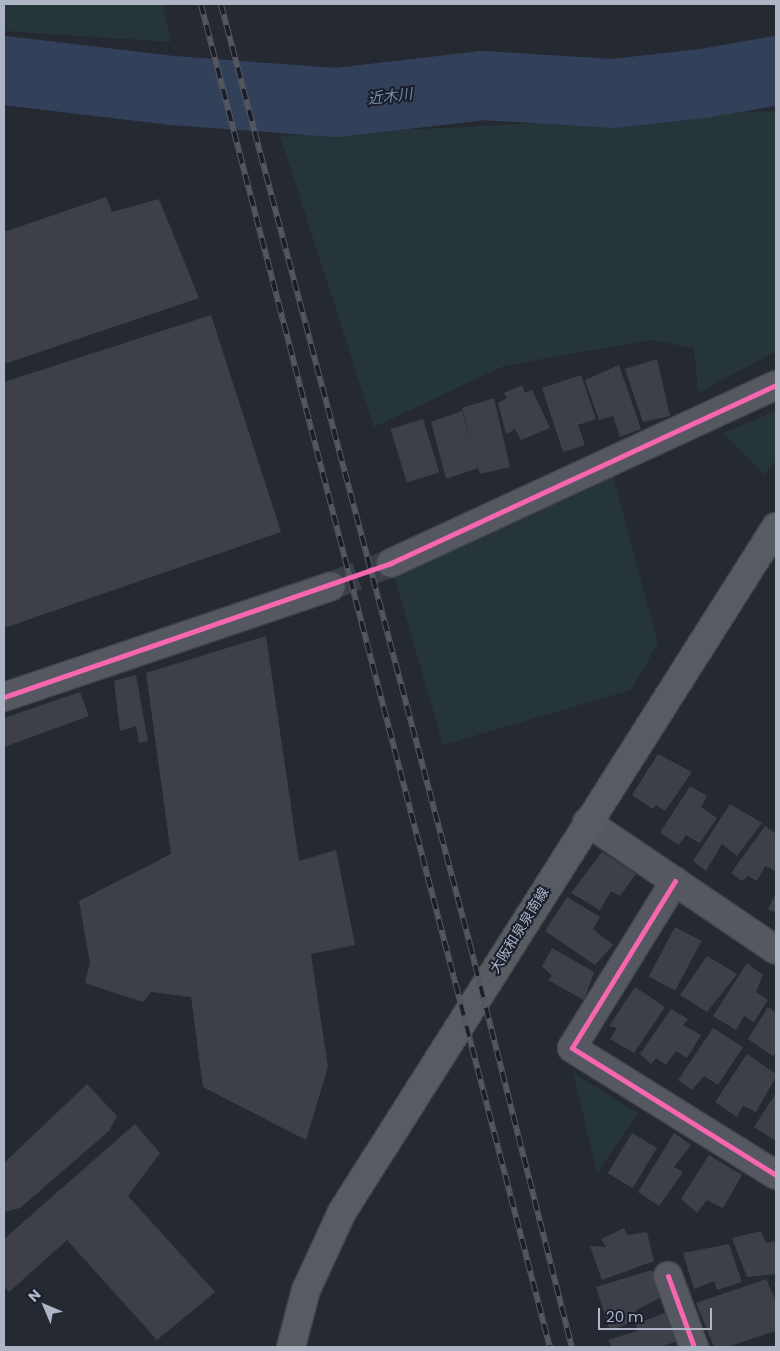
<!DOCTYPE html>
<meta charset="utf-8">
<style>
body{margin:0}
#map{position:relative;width:780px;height:1351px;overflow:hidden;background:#252931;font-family:Poppins,"Noto Sans JP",sans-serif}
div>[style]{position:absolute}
.green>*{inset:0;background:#253539}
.river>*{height:69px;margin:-34.5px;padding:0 34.5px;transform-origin:34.5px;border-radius:34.5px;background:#33405a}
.building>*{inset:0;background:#3d4048;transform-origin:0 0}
.minor-tunnel>*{height:28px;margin-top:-14px;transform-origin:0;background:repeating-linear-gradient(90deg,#3a3e47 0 28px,transparent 0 42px)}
.roads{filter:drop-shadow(1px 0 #41444b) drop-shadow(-1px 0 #41444b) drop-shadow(0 1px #41444b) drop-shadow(0 -1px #41444b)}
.minor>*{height:28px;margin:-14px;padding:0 14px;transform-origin:14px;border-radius:14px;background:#555860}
.primary>*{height:28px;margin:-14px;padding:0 14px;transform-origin:14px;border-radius:14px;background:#575b62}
.rail>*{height:5.5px;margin-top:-2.75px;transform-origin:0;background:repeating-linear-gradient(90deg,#191f2c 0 11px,#54575d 0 22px);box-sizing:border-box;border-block:1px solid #54575d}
.cycleway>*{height:5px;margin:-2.5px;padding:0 2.5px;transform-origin:2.5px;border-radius:2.5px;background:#f766af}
span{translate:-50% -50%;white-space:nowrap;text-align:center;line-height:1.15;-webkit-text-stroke:4px #191f2c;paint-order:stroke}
.street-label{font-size:14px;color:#aeb5c4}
.water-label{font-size:15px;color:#7689ac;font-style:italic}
.frame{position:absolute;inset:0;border:5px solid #aeb5c4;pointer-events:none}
.north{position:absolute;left:20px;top:1281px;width:50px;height:50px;-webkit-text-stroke:4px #191f2c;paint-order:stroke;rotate:315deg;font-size:14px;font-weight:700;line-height:20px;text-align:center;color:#aeb5c4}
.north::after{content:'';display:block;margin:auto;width:18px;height:22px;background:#aeb5c4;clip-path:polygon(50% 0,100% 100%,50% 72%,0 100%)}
.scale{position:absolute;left:598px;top:1308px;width:114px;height:22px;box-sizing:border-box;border:2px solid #aeb5c4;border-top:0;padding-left:6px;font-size:15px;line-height:18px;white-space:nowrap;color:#aeb5c4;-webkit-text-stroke:4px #191f2c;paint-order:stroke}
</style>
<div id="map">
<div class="green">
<div style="clip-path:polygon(4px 4px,163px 4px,171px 42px,4px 31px)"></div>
<div style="clip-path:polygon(776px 111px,776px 351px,698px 393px,694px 348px,649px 340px,504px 366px,374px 427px,280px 136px)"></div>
<div style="clip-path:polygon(776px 411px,776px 460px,765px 475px,723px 433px)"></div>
<div style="clip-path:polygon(613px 476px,658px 643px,631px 690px,443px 745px,394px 575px)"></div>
<div style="clip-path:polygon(573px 1073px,638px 1113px,597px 1173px)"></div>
</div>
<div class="river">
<div style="left:4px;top:70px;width:169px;rotate:6.8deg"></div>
<div style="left:172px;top:90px;width:164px;rotate:4.2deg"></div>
<div style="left:336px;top:102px;width:147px;rotate:-6.6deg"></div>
<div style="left:482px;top:85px;width:130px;rotate:3.5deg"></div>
<div style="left:612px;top:93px;width:92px;rotate:-6.3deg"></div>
<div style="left:703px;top:83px;width:74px;rotate:-10.1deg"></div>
</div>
<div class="building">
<div style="clip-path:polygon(106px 197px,112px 212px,159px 199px,199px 298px,4px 364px,4px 232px)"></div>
<div style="clip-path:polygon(211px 315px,281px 532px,4px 628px,4px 382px)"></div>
<div style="clip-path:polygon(657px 359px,670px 416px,643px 422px,625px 369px)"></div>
<div style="clip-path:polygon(619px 365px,641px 429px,620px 437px,613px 416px,599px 420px,585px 380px)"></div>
<div style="clip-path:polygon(581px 375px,596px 419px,578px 425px,585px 445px,563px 452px,542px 388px)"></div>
<div style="clip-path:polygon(522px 385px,525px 393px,532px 390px,550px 428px,521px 440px,515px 429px,506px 434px,498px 403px,507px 398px,504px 393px)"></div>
<div style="clip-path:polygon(494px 398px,510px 467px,480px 474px,478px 468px,446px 479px,431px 422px,462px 411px,473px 448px,462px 408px)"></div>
<div style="left:423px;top:419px;width:56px;height:34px;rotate:73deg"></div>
<div style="clip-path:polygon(266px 636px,299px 861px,336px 850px,355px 945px,311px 954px,328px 1067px,306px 1140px,203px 1087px,191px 997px,151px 992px,143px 1002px,85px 983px,90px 963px,79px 901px,171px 854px,146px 673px)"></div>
<div style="clip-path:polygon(136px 675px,148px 741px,139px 743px,136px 726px,120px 731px,114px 681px)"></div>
<div style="clip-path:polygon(80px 692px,89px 716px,4px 747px,4px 718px)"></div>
<div style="clip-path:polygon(658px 754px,692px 772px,665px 811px,656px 805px,653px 809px,632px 795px)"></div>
<div style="clip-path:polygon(690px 786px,707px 796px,701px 807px,717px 818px,700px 843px,686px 835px,679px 845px,660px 833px)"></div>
<div style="clip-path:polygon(730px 804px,762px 823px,737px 856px,722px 844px,706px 871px,693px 861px)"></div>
<div style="clip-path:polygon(765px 826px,776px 834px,776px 871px,765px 866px,757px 881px,748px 876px,742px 881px,731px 873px)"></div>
<div style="clip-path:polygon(602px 852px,636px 874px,620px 896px,611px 891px,600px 910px,571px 893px)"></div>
<div style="clip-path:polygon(776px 893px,776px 913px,768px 909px)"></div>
<div style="clip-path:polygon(567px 897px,600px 917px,593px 929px,613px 945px,595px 965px,545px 931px)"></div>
<div style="left:675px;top:927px;width:30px;height:56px;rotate:28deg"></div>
<div style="clip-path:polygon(552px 948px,594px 972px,584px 1000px,548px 980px,552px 976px,542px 966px)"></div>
<div style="clip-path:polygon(707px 956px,737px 974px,707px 1012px,680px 995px)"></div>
<div style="clip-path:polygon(747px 963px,763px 975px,756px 992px,768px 1000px,754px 1022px,744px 1016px,736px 1030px,713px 1016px)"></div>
<div style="clip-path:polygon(635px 987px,665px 1007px,634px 1053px,610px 1039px,617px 1028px,609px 1026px)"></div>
<div style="clip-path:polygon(768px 1007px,776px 1013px,776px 1051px,773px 1056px,748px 1039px)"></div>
<div style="clip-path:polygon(671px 1009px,688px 1019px,683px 1025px,701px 1035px,687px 1058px,676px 1051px,666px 1065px,656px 1058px,651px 1064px,640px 1054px)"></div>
<div style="clip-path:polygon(713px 1028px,743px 1047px,718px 1085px,704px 1076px,692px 1090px,678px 1080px)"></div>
<div style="clip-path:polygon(747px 1054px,776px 1074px,776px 1077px,756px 1112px,743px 1106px,737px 1117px,715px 1102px)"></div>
<div style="clip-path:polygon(87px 1084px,117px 1116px,109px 1131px,20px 1208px,4px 1212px,4px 1163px)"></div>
<div style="clip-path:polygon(776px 1093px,776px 1141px,754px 1127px)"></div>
<div style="clip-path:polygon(135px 1124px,160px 1153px,128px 1196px,215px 1292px,157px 1340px,67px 1240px,9px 1292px,4px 1286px,4px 1239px)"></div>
<div style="left:632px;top:1133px;width:29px;height:47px;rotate:31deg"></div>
<div style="clip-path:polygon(674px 1133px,691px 1145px,674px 1167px,683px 1172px,659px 1206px,638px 1192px)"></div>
<div style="clip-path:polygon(709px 1155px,742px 1175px,723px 1208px,707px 1200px,697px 1213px,681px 1199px)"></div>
<div style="clip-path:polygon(624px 1228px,627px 1235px,647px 1232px,654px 1261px,602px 1280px,590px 1246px,606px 1247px,601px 1239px)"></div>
<div style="clip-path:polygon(761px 1231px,766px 1243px,776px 1241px,776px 1274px,747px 1277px,732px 1238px)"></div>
<div style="clip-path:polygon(729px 1244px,742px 1282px,717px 1290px,714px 1281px,694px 1289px,683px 1253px)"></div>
<div style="clip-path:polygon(652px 1270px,662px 1297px,636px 1310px,638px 1319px,610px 1331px,596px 1287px)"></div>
<div style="clip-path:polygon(766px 1279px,776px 1302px,776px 1331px,727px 1347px,714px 1347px,696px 1303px)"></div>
<div style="clip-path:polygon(667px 1312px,677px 1341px,661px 1347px,612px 1347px,608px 1340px,637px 1331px,636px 1324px)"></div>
</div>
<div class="minor-tunnel">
<div style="left:331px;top:586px;width:64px;rotate:-21deg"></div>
</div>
<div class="roads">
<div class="minor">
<div style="left:391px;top:563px;width:424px;rotate:-24.8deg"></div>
<div style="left:4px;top:697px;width:345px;rotate:-18.7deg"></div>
<div style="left:587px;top:822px;width:228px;rotate:34.1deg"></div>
<div style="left:675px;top:881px;width:196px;rotate:121.7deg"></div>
<div style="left:572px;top:1048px;width:240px;rotate:31.9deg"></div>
<div style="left:668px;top:1276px;width:76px;rotate:69.9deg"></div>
</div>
<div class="primary">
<div style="left:291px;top:1347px;width:59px;rotate:-75.3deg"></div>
<div style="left:306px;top:1290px;width:86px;rotate:-65.2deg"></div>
<div style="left:342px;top:1212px;width:811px;rotate:-57.64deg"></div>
</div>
</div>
<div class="rail">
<div style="left:201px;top:4px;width:1388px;rotate:75.43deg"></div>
<div style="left:221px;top:4px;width:972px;rotate:75.16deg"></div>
<div style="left:470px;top:944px;width:416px;rotate:75.8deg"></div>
</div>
<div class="cycleway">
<div style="left:4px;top:697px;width:410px;rotate:-19.1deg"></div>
<div style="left:391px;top:563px;width:424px;rotate:-24.8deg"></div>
<div style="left:675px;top:881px;width:196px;rotate:121.7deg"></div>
<div style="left:572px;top:1048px;width:240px;rotate:31.9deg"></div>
<div style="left:668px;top:1276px;width:76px;rotate:69.9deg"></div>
</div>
<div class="street-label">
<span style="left:519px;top:930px;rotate:-58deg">大阪和泉泉南線</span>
</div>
<div class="water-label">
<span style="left:390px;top:96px;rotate:-7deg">近木川</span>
</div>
<div class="frame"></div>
<div class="north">N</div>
<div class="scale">20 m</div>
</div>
